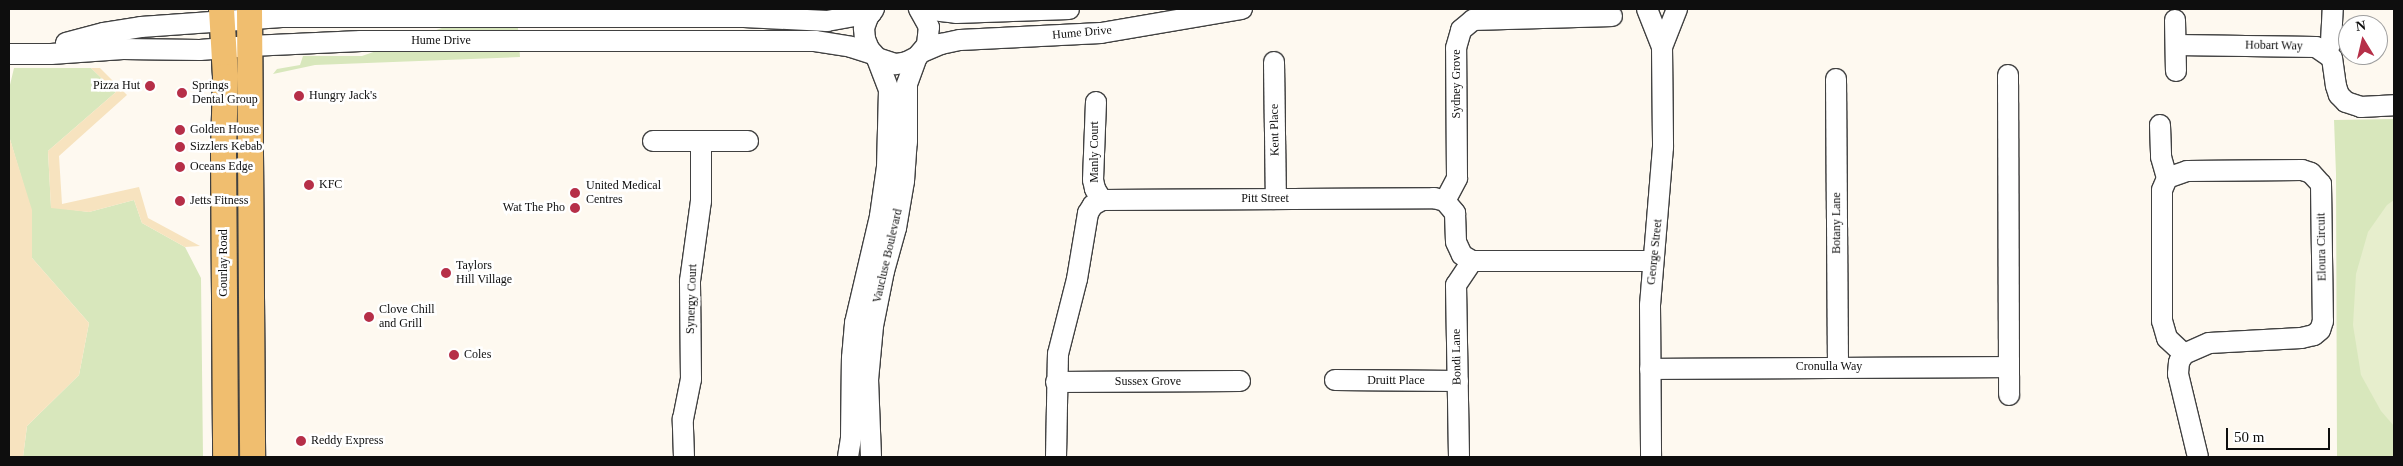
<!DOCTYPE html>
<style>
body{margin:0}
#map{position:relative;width:2403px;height:466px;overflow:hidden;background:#fef9f0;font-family:"Times New Roman",serif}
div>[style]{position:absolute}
.green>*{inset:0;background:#d8e7bc}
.sand>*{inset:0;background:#f7e3bf}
.pitch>*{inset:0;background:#e7eecd}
.roads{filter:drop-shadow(1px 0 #414141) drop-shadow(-1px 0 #414141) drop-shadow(0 1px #414141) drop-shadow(0 -1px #414141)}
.minor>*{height:20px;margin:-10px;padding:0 10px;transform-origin:10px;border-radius:10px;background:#fff}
.major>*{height:25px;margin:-12.5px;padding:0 12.5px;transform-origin:12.5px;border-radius:12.5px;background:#f0be6f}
.dots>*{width:14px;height:14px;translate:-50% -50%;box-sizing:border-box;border:2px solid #fff;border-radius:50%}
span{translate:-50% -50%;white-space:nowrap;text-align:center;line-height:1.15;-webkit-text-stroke:5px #fff;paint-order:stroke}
.street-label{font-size:12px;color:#0e0e0e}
.poi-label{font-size:12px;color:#0e0e0e}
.right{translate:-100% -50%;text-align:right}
.left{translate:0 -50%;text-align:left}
.frame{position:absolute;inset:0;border:10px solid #0e0e0e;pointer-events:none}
.north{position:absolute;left:2338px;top:15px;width:50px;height:50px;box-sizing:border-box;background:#fff;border:1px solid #9f9f9f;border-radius:50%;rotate:351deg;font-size:14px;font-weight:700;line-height:20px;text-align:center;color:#0e0e0e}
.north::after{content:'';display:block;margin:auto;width:18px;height:22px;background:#b62f48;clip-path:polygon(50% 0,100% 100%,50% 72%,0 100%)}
.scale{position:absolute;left:2226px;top:428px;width:104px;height:22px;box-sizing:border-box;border:2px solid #0e0e0e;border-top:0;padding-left:6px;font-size:15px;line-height:18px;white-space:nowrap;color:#0e0e0e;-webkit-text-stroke:4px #fff;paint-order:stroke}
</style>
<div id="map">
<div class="green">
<div style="clip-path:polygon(442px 28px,518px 28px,520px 57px,315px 65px,273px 74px,277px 69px,300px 65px,303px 56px,362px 56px)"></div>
<div style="clip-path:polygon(14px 68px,91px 68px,116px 92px,48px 151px,51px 207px,89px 212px,134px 200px,142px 223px,185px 247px,201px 278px,203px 457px,23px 457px,27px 426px,79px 375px,89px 323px,32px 258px,31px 210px,9px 136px,9px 89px)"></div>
<div style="clip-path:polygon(2394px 119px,2394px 457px,2337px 457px,2336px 174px,2334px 120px)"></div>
</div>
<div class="sand">
<div style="clip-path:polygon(91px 68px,100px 68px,127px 95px,59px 156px,62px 204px,139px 187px,148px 218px,200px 246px,185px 247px,142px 223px,134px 200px,89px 212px,51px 208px,48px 151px,116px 92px)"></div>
<div style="clip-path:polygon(9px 136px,32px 210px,32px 258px,89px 323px,79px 375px,27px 426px,23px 457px,9px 457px)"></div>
</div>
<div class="pitch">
<div style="clip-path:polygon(2394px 200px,2394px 426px,2381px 411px,2361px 375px,2353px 325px,2356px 274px,2368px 232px,2387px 205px)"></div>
</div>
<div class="roads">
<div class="minor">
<div style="left:874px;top:9px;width:10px;rotate:127deg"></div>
<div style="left:868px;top:17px;width:12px;rotate:110deg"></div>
<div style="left:864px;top:28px;width:11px;rotate:85deg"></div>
<div style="left:865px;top:39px;width:11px;rotate:68deg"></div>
<div style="left:869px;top:49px;width:12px;rotate:48deg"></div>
<div style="left:877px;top:58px;width:20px;rotate:18deg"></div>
<div style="left:896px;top:64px;width:11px;rotate:-10deg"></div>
<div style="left:907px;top:62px;width:11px;rotate:-27deg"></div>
<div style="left:917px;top:57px;width:16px;rotate:-50deg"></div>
<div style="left:927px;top:45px;width:18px;rotate:-84deg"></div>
<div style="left:929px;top:27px;width:21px;rotate:-119deg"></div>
<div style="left:924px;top:9px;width:32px;rotate:7deg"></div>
<div style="left:956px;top:13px;width:113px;rotate:-2deg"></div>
<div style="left:1647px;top:9px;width:41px;rotate:68.5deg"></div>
<div style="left:1662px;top:47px;width:100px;rotate:89.4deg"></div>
<div style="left:1663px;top:147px;width:159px;rotate:94.7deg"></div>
<div style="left:1650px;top:305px;width:152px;rotate:89.6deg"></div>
<div style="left:2175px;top:20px;width:51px;rotate:88.9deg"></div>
<div style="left:66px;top:43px;width:39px;rotate:-15deg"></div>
<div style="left:104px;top:33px;width:37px;rotate:-9deg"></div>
<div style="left:141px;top:27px;width:141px;rotate:-4.1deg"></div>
<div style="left:282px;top:17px;width:462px"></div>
<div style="left:744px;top:17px;width:83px;rotate:2.8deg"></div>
<div style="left:827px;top:21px;width:45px;rotate:-10.3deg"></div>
<div style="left:2176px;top:45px;width:140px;rotate:0.8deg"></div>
<div style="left:2316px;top:47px;width:19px;rotate:35deg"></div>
<div style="left:2332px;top:58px;width:28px;rotate:82deg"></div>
<div style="left:2336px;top:86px;width:9px;rotate:72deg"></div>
<div style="left:2339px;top:95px;width:10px;rotate:45deg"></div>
<div style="left:2346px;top:102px;width:16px;rotate:18deg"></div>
<div style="left:2361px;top:107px;width:33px;rotate:-3deg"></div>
<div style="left:1662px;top:47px;width:41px;rotate:-68.5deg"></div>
<div style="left:922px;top:52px;width:21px;rotate:-23deg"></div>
<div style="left:941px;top:44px;width:19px;rotate:-12deg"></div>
<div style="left:960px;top:40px;width:141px;rotate:-2.8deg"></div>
<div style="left:1101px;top:33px;width:143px;rotate:-9.7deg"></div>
<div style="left:2327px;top:52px;width:11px;rotate:-68deg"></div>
<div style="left:2331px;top:42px;width:33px;rotate:-87deg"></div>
<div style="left:9px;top:54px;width:42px"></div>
<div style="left:51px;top:54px;width:72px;rotate:-4deg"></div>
<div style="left:123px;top:49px;width:77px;rotate:0.7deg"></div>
<div style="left:200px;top:50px;width:50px;rotate:-4.6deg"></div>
<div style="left:250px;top:46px;width:111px;rotate:-2.6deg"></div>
<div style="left:361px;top:41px;width:454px"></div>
<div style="left:815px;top:41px;width:36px;rotate:9deg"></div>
<div style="left:851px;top:47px;width:23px;rotate:18deg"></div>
<div style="left:1274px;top:62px;width:137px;rotate:89.2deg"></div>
<div style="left:2008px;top:75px;width:320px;rotate:89.8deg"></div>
<div style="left:1836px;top:79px;width:287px;rotate:89.6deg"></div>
<div style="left:1096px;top:102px;width:78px;rotate:92.2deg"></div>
<div style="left:1093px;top:180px;width:9px;rotate:77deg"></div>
<div style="left:1095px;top:189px;width:13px;rotate:58deg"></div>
<div style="left:2160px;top:125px;width:32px;rotate:88deg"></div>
<div style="left:2161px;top:157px;width:22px;rotate:74deg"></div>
<div style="left:653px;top:141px;width:95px"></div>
<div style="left:1445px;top:201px;width:26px;rotate:-62deg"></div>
<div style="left:1457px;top:178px;width:130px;rotate:-90.4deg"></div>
<div style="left:1456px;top:48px;width:19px;rotate:-74deg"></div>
<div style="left:1461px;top:30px;width:16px;rotate:-40deg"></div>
<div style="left:1473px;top:20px;width:139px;rotate:-1.6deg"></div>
<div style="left:2184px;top:354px;width:23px;rotate:-137deg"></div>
<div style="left:2167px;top:338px;width:18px;rotate:-106deg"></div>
<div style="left:2162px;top:321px;width:131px;rotate:-90deg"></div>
<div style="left:2162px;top:190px;width:13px;rotate:-67deg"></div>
<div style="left:2167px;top:178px;width:21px;rotate:-19deg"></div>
<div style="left:2187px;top:171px;width:115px;rotate:-0.5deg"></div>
<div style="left:2302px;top:170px;width:9px;rotate:18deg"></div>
<div style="left:2311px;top:173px;width:15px;rotate:48deg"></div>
<div style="left:2321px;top:184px;width:137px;rotate:89.2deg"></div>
<div style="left:2323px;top:321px;width:9px;rotate:108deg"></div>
<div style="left:2320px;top:330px;width:8px;rotate:140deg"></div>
<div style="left:2314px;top:335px;width:13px;rotate:167deg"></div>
<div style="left:2301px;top:338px;width:92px;rotate:176.9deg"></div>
<div style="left:2209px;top:343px;width:27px;rotate:156deg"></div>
<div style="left:2184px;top:354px;width:9px;rotate:122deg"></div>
<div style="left:2179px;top:362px;width:12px;rotate:95deg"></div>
<div style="left:2178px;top:374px;width:85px;rotate:76.5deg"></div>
<div style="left:1650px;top:369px;width:359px;rotate:-0.3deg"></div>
<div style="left:1335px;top:380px;width:123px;rotate:0.5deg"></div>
<div style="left:1056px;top:382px;width:184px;rotate:-0.3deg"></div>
<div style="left:684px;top:457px;width:38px;rotate:-92deg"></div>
<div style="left:683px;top:419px;width:41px;rotate:-78.7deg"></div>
<div style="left:691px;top:379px;width:98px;rotate:-90.6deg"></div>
<div style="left:690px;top:281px;width:81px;rotate:-82.2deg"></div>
<div style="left:701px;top:201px;width:60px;rotate:-90deg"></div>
<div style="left:848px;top:457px;width:20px;rotate:-81deg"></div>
<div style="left:851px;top:437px;width:79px;rotate:-89.3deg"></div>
<div style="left:852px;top:358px;width:35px;rotate:-85deg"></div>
<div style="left:855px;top:323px;width:110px;rotate:-76.8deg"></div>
<div style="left:880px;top:216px;width:49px;rotate:-81.9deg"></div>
<div style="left:887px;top:167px;width:77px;rotate:-88.5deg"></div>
<div style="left:889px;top:90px;width:34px;rotate:-111deg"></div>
<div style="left:871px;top:457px;width:77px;rotate:-92.2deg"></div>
<div style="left:868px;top:380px;width:54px;rotate:-84.7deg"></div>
<div style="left:873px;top:326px;width:56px;rotate:-78.7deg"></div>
<div style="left:884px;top:271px;width:45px;rotate:-74.4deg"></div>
<div style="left:896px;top:228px;width:48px;rotate:-80.3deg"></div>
<div style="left:904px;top:181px;width:39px;rotate:-86deg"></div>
<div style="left:907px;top:142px;width:58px;rotate:-90deg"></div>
<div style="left:907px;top:84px;width:29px;rotate:-70deg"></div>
<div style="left:1056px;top:457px;width:103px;rotate:-88.9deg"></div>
<div style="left:1058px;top:354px;width:77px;rotate:-75.8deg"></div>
<div style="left:1077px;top:279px;width:67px;rotate:-80.5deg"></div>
<div style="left:1088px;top:213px;width:9px;rotate:-58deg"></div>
<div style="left:1093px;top:205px;width:10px;rotate:-29deg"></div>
<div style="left:1102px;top:200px;width:332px;rotate:-0.3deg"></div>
<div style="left:1434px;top:198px;width:11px;rotate:15deg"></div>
<div style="left:1445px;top:201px;width:16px;rotate:50deg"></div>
<div style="left:1455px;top:213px;width:29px;rotate:88deg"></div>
<div style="left:1456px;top:242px;width:14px;rotate:65deg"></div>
<div style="left:1462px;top:255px;width:12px;rotate:31deg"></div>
<div style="left:1472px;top:261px;width:181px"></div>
<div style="left:1459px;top:457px;width:172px;rotate:-91deg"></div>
<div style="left:1456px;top:285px;width:29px;rotate:-56deg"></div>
</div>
<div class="major">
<div style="left:221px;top:9px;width:67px;rotate:86.6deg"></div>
<div style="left:225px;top:76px;width:76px;rotate:91.5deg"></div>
<div style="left:223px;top:152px;width:305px;rotate:89.6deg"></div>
<div style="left:249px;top:9px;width:448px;rotate:89.6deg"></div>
</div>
</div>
<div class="dots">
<div style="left:150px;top:86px;background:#b62f48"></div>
<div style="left:182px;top:93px;background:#b62f48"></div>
<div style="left:299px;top:96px;background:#b62f48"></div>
<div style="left:180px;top:130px;background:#b62f48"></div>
<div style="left:180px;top:147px;background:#b62f48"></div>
<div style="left:180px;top:167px;background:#b62f48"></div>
<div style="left:309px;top:185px;background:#b62f48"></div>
<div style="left:575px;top:193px;background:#b62f48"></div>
<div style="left:180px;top:201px;background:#b62f48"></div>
<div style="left:575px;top:208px;background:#b62f48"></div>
<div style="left:446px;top:273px;background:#b62f48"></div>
<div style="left:369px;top:317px;background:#b62f48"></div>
<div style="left:454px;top:355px;background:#b62f48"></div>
<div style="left:301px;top:441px;background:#b62f48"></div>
</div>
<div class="street-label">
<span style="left:1082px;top:33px;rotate:-5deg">Hume Drive</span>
<span style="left:441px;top:41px">Hume Drive</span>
<span style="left:2274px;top:46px;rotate:1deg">Hobart Way</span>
<span style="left:1457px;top:84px;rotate:-90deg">Sydney Grove</span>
<span style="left:1275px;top:130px;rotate:-91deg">Kent Place</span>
<span style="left:1095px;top:152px;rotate:-90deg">Manly Court</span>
<span style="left:1265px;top:199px">Pitt Street</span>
<span style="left:1837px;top:223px;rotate:-90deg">Botany Lane</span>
<span style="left:2322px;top:247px;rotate:-91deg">Eloura Circuit</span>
<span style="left:1655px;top:252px;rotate:-84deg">George Street</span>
<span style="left:888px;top:256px;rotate:-77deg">Vaucluse Boulevard</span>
<span style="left:224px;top:263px;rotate:-90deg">Gourlay Road</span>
<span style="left:692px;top:299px;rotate:-88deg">Synergy Court</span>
<span style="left:1457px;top:357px;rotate:-91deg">Bondi Lane</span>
<span style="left:1829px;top:367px">Cronulla Way</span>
<span style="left:1396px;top:381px">Druitt Place</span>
<span style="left:1148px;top:382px">Sussex Grove</span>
</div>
<div class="poi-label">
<span class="right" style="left:140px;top:86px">Pizza Hut</span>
<span class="left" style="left:192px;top:93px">Springs<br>Dental Group</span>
<span class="left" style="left:309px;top:96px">Hungry Jack's</span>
<span class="left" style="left:190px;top:130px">Golden House</span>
<span class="left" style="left:190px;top:147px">Sizzlers Kebab</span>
<span class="left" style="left:190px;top:167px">Oceans Edge</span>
<span class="left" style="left:319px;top:185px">KFC</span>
<span class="left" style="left:586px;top:193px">United Medical<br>Centres</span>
<span class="left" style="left:190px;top:201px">Jetts Fitness</span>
<span class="right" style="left:565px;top:208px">Wat The Pho</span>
<span class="left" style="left:456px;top:273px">Taylors<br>Hill Village</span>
<span class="left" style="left:379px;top:317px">Clove Chill<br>and Grill</span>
<span class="left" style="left:464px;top:355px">Coles</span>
<span class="left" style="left:311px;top:441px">Reddy Express</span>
</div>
<div class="frame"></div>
<div class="north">N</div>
<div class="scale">50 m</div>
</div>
